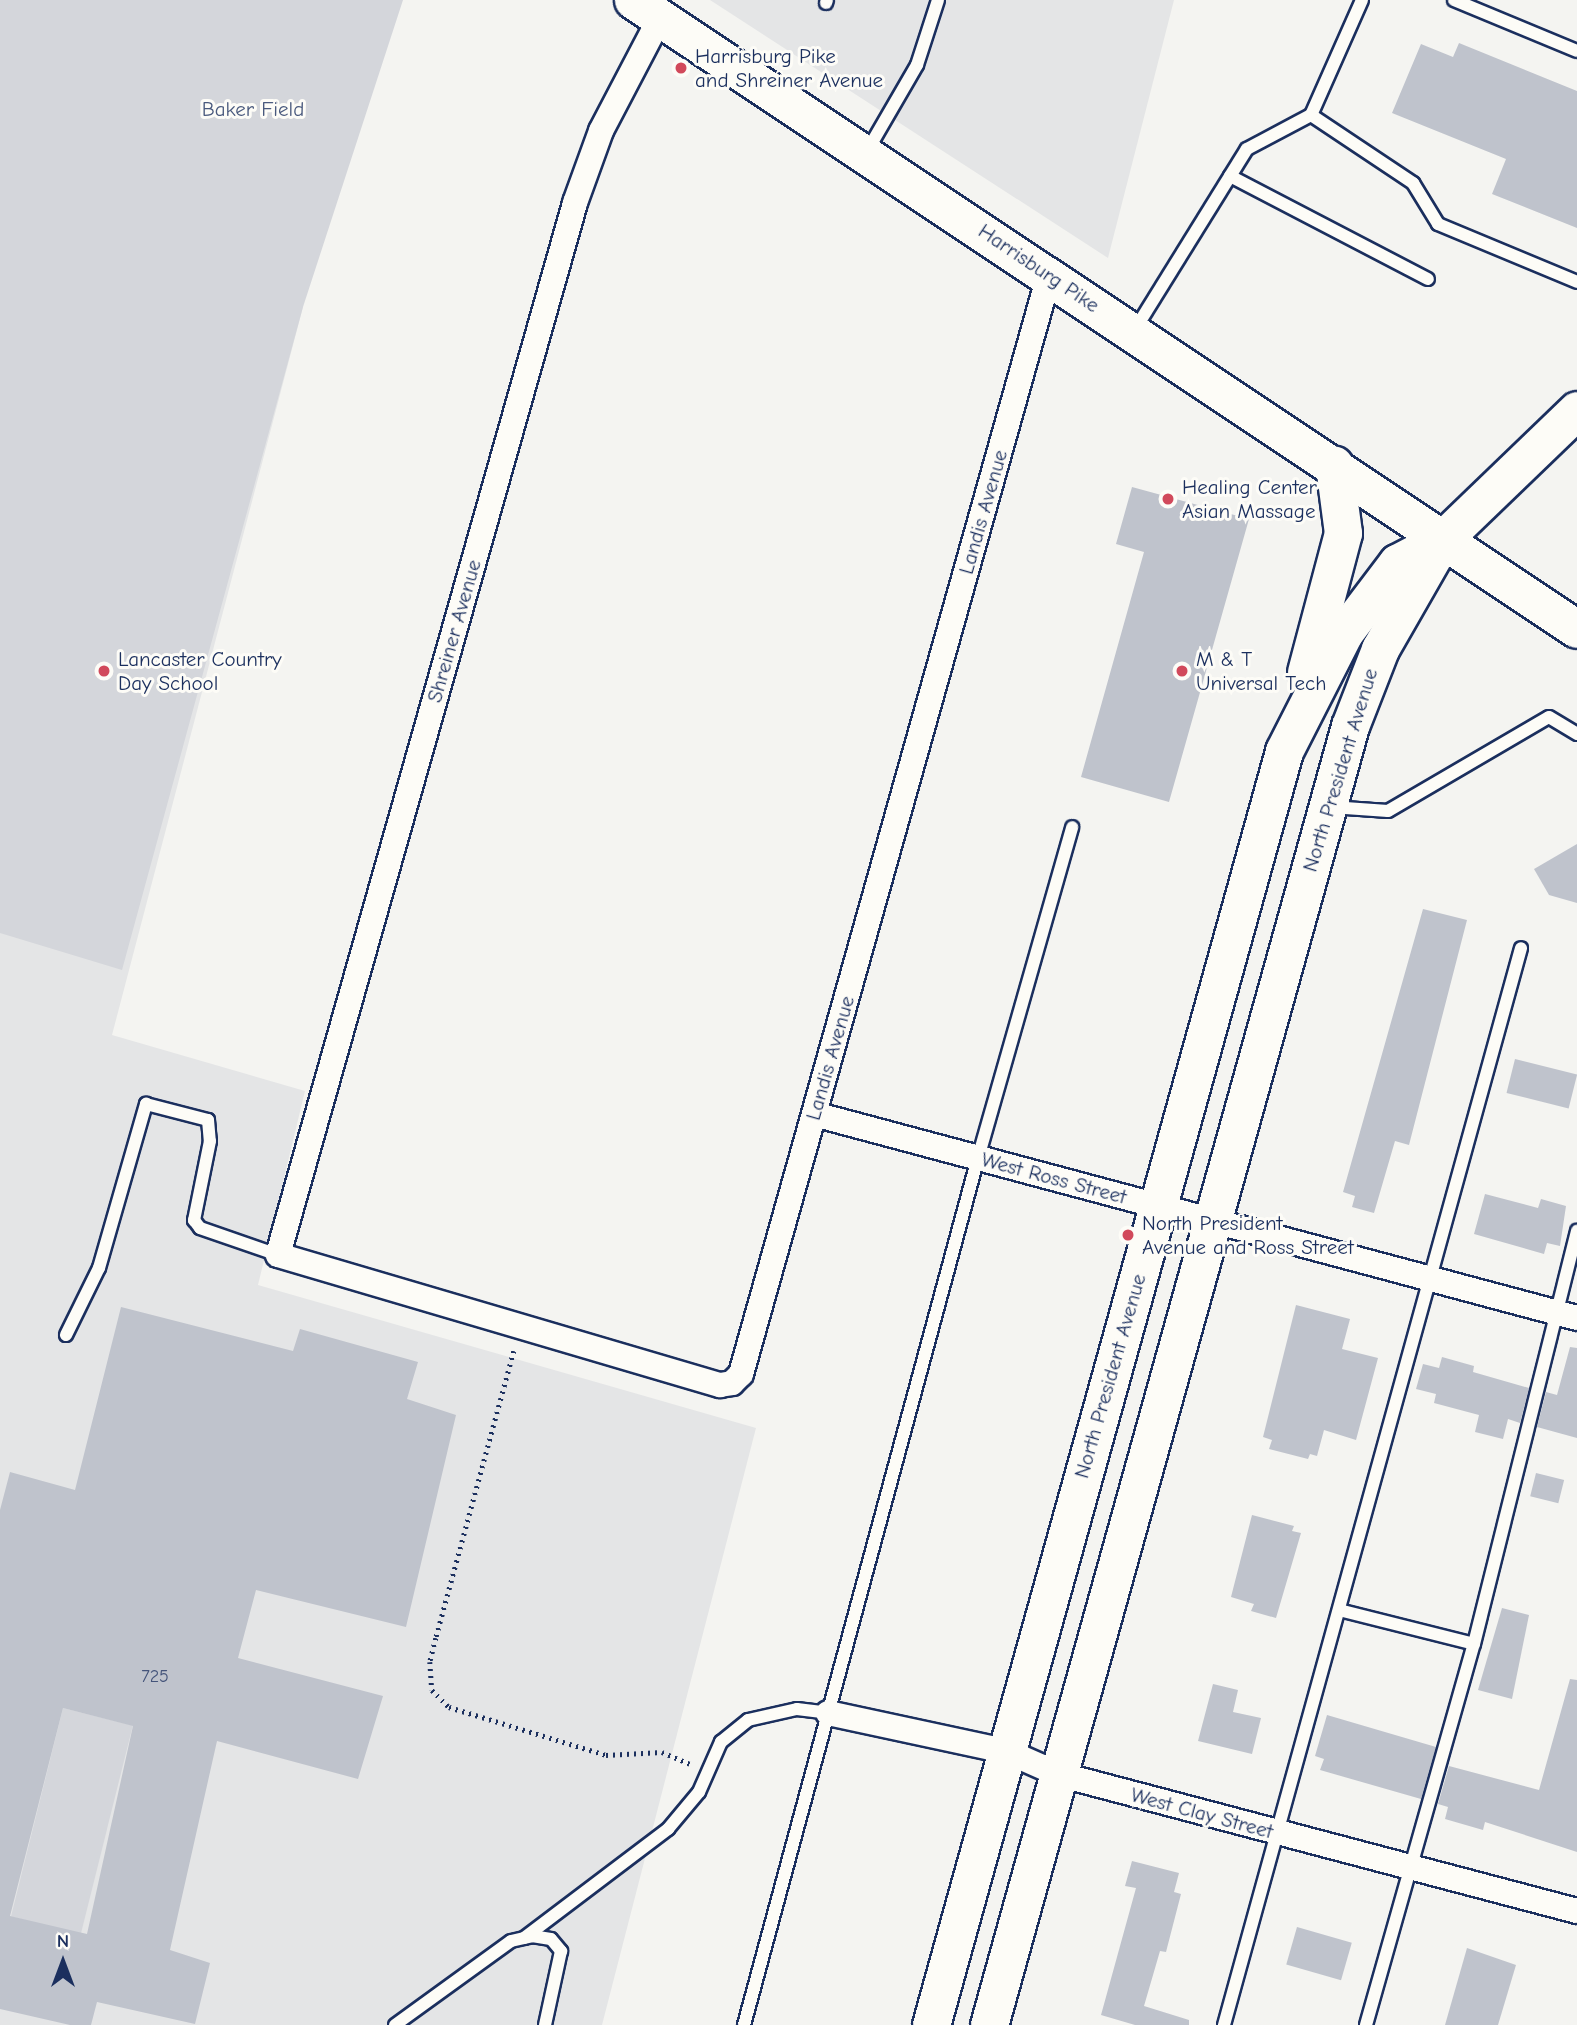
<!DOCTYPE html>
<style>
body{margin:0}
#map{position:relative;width:1577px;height:2025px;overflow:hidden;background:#f4f4f1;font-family:"Comic Neue",sans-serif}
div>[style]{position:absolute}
.built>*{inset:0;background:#e4e5e6}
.green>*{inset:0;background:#d4d6db;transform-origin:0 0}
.building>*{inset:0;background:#bfc3cc;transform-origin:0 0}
.path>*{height:4.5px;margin-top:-2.25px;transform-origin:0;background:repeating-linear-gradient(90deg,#1b2f5e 0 2px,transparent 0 7px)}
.roads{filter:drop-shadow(2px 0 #1b2f5e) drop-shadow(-2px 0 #1b2f5e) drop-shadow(0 2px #1b2f5e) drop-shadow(0 -2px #1b2f5e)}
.service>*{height:12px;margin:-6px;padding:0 6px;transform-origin:6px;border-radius:6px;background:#fdfcf7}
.minor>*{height:24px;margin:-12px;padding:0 12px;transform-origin:12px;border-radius:12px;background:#fdfcf7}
.primary>*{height:37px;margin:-18.5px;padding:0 18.5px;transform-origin:18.5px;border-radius:18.5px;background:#fdfcf7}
.dots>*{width:19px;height:19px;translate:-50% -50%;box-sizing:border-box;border:4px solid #fdfcf7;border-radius:50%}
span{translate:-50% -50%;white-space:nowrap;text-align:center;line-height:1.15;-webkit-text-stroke:6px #fdfcf7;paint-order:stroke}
.number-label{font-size:18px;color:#44547a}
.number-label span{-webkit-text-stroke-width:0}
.poi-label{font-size:21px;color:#1b2f5e}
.left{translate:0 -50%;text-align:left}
.park-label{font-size:21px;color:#49597d}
.street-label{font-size:21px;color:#1b2f5e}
.north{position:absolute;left:28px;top:1927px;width:70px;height:70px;-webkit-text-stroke:5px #fdfcf7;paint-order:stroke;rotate:0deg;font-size:19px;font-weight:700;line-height:28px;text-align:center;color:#1b2f5e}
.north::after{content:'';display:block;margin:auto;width:24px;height:32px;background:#1b2f5e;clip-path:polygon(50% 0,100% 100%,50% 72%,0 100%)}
</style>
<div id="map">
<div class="built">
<div style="clip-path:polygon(710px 0,1174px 0,1108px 258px)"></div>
<div style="clip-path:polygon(0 18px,303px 307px,112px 1035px,305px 1091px,258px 1285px,756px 1428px,602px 2025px,0 2025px)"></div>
</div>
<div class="green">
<div style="clip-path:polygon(0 0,403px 0,303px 307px,122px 970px,0 933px)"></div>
<div style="left:63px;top:1708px;width:72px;height:215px;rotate:14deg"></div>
</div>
<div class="building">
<div style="clip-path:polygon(1459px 43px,1577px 91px,1577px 228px,1492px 194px,1506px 159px,1392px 113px,1421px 44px,1453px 57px)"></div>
<div style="clip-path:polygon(1132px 487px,1249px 519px,1169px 802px,1081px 777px,1144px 552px,1116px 544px)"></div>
<div style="clip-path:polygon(1577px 844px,1577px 903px,1549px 895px,1534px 869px)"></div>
<div style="clip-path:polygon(1423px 909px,1467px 920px,1409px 1145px,1395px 1141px,1374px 1213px,1352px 1207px,1355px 1196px,1343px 1192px)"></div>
<div style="left:1515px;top:1059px;width:64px;height:35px;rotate:14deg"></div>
<div style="clip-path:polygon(1485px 1194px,1538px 1208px,1541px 1199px,1566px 1206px,1560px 1246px,1547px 1243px,1544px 1254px,1474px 1234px)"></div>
<div style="clip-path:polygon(1296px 1305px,1350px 1319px,1342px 1349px,1378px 1358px,1356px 1440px,1324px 1430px,1317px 1456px,1310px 1454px,1308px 1459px,1269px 1449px,1272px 1440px,1263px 1437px)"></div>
<div style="clip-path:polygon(evenodd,121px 1307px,293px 1351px,300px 1329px,418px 1362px,407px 1399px,456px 1415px,406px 1627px,256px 1590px,238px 1658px,383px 1696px,358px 1779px,217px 1741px,170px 1950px,210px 1963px,195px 2024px,97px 2002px,91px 2025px,70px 2025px,0 2009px,0 1510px,10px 1472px,75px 1490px,121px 1307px,63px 1708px,133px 1726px,87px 1934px,10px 1916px,63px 1708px)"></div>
<div style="clip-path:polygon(1570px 1347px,1577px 1348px,1577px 1438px,1537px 1427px,1546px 1392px,1557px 1395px)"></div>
<div style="clip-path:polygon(1442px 1357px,1474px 1366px,1473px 1372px,1529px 1388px,1520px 1423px,1508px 1419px,1503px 1439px,1475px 1432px,1479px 1415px,1434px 1403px,1436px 1394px,1416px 1389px,1423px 1364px,1439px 1368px)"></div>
<div style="left:1536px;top:1473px;width:29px;height:24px;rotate:14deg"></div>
<div style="clip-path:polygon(1252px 1515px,1294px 1526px,1292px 1531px,1301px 1533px,1276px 1618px,1251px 1611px,1254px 1604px,1231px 1597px)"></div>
<div style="clip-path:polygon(1502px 1608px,1529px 1615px,1512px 1699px,1478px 1690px)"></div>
<div style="clip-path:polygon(1570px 1679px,1577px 1680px,1577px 1852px,1485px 1822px,1483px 1830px,1445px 1819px,1448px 1807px,1438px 1804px,1449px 1766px,1539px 1790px)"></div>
<div style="clip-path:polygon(1213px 1684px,1238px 1690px,1233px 1712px,1261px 1718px,1252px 1754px,1198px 1741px)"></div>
<div style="clip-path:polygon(1327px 1715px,1436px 1747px,1421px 1799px,1320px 1770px,1324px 1759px,1315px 1756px)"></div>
<div style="clip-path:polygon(1132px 1861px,1179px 1873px,1174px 1892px,1181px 1894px,1166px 1952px,1160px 1951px,1144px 2006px,1189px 2020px,1189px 2025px,1135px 2025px,1101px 2015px,1136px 1888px,1125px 1886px)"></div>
<div style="left:1297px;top:1927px;width:57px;height:39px;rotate:16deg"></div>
<div style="clip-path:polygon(1467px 1948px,1516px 1965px,1498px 2025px,1445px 2025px)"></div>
</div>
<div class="path">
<div style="left:514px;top:1351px;width:297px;rotate:105.2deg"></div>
<div style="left:436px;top:1638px;width:25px;rotate:104deg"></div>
<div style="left:430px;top:1662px;width:28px;rotate:86deg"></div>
<div style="left:432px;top:1690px;width:24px;rotate:45deg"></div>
<div style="left:449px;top:1707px;width:164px;rotate:17deg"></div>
<div style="left:606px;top:1755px;width:56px;rotate:-3.1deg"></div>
<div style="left:662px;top:1752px;width:30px;rotate:23deg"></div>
</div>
<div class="roads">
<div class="service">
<div style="left:1362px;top:0;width:126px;rotate:113.9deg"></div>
<div style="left:1311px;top:115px;width:123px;rotate:33.7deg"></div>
<div style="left:1413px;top:183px;width:48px;rotate:58.6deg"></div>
<div style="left:1438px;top:224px;width:151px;rotate:22.6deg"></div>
<div style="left:1454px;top:0;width:133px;rotate:22.5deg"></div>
<div style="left:826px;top:3px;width:3px;rotate:-72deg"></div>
<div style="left:866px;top:153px;width:102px;rotate:-59.9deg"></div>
<div style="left:917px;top:65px;width:68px;rotate:-72.1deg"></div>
<div style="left:1230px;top:176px;width:223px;rotate:27.5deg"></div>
<div style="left:1134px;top:331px;width:214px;rotate:-58.2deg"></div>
<div style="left:1247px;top:149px;width:72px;rotate:-28deg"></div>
<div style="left:1331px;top:807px;width:57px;rotate:4deg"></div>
<div style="left:1388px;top:811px;width:186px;rotate:-30.3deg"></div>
<div style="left:1549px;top:717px;width:33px;rotate:31deg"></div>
<div style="left:66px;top:1335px;width:75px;rotate:-63.8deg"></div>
<div style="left:99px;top:1268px;width:171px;rotate:-74deg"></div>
<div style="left:146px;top:1104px;width:64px;rotate:14.5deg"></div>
<div style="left:208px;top:1120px;width:21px;rotate:85deg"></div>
<div style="left:210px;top:1141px;width:81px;rotate:101.4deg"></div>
<div style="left:194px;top:1220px;width:10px;rotate:53deg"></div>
<div style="left:200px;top:1228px;width:83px;rotate:19.1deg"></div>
<div style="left:1339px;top:1610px;width:139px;rotate:14.1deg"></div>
<div style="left:524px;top:1938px;width:181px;rotate:-37.1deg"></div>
<div style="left:668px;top:1829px;width:48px;rotate:-50deg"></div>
<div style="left:699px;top:1792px;width:55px;rotate:-66.3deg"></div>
<div style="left:721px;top:1742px;width:35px;rotate:-39deg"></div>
<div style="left:748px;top:1720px;width:50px;rotate:-12.7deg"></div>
<div style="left:797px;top:1709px;width:31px;rotate:7deg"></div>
<div style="left:395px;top:2025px;width:143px;rotate:-35.9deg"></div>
<div style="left:511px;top:1941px;width:22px;rotate:-13deg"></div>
<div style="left:532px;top:1936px;width:19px;rotate:9deg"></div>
<div style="left:551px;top:1939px;width:16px;rotate:50deg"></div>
<div style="left:561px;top:1951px;width:76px;rotate:102.2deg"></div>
<div style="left:744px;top:2025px;width:898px;rotate:-74.9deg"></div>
<div style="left:978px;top:1158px;width:344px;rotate:-74.1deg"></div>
<div style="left:1224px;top:2025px;width:1117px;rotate:-74.58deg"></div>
<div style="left:1366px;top:2025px;width:396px;rotate:-74.2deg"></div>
<div style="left:1474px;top:1644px;width:426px;rotate:-76deg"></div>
</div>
<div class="minor">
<div style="left:660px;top:18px;width:127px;rotate:117.6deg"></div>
<div style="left:601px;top:131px;width:77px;rotate:109.9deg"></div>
<div style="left:575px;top:203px;width:1093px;rotate:105.77deg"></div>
<div style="left:278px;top:1255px;width:461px;rotate:16.4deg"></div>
<div style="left:720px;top:1385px;width:12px;rotate:-9deg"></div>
<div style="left:732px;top:1383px;width:13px;rotate:-45deg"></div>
<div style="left:741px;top:1374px;width:1141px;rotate:-74.34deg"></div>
<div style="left:814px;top:1114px;width:790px;rotate:14.97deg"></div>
<div style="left:828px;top:1713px;width:182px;rotate:12.1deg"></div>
<div style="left:1006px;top:1751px;width:57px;rotate:23.9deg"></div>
<div style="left:1058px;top:1774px;width:537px;rotate:14.79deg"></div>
</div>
<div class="primary">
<div style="left:633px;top:0;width:1134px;rotate:33.68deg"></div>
<div style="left:1306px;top:672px;width:144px;rotate:-75.1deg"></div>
<div style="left:1343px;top:533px;width:69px;rotate:-97.5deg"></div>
<div style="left:931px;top:2025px;width:1322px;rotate:-74.51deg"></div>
<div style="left:1284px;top:751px;width:132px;rotate:-63deg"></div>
<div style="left:1344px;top:633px;width:88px;rotate:-52.9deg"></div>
<div style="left:1397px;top:563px;width:52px;rotate:-27.6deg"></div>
<div style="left:1443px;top:539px;width:186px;rotate:-43.9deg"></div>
<div style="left:989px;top:2025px;width:1348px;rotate:-74.47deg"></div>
<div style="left:1350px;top:726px;width:83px;rotate:-68.7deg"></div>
<div style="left:1380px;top:649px;width:127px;rotate:-60.2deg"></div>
</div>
</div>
<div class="dots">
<div style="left:681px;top:68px;background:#d1495b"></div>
<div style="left:1168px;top:499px;background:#d1495b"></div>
<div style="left:104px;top:671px;background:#d1495b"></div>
<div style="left:1182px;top:671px;background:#d1495b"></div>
<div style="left:1128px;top:1235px;background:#d1495b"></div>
</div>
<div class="number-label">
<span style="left:155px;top:1677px">725</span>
</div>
<div class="poi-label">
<span class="left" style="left:695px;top:68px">Harrisburg Pike<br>and Shreiner Avenue</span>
<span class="left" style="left:1182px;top:499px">Healing Center<br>Asian Massage</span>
<span class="left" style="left:118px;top:671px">Lancaster Country<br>Day School</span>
<span class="left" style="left:1196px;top:671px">M &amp; T<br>Universal Tech</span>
<span class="left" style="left:1142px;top:1235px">North President<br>Avenue and Ross Street</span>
</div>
<div class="park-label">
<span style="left:253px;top:109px">Baker Field</span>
</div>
<div class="street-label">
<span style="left:1039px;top:268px;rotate:34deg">Harrisburg Pike</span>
<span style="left:983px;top:512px;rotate:-74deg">Landis Avenue</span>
<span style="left:454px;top:631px;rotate:-74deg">Shreiner Avenue</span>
<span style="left:1340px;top:770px;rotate:-73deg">North President Avenue</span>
<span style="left:830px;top:1058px;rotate:-74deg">Landis Avenue</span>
<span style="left:1054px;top:1178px;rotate:15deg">West Ross Street</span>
<span style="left:1110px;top:1376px;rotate:-74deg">North President Avenue</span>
<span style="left:1202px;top:1813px;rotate:15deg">West Clay Street</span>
</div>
<div class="north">N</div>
</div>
